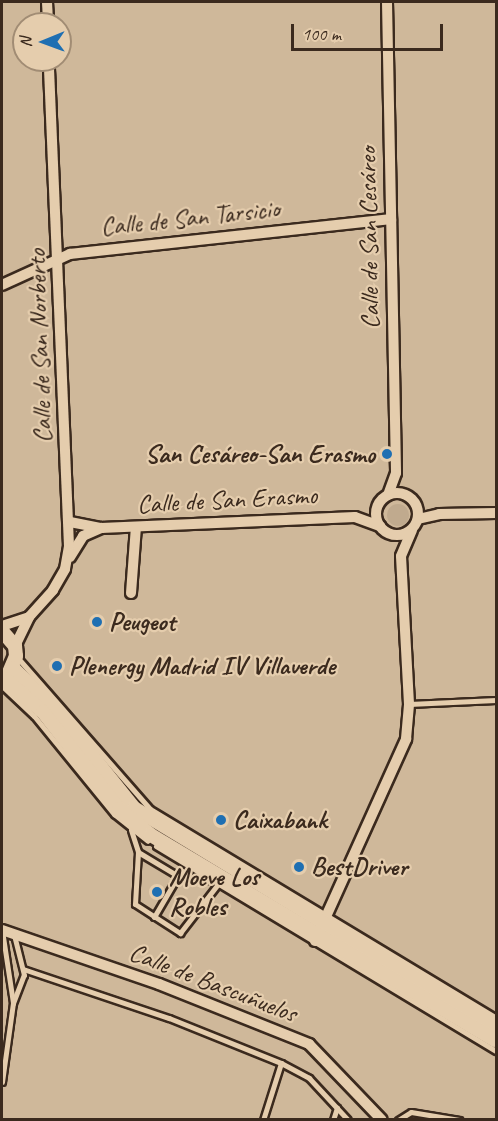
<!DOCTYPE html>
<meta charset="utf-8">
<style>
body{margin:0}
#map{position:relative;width:498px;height:1121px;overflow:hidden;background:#dec6a7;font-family:Caveat,sans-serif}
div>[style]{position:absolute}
.built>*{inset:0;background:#cfb89a}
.green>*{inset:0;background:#c0aa8e}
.round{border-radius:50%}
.roads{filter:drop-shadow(2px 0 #3b2a1e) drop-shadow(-2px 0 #3b2a1e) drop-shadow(0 2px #3b2a1e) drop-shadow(0 -2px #3b2a1e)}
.service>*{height:5px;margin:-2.5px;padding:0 2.5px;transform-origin:2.5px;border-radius:2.5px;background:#e5cdad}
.minor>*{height:10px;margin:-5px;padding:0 5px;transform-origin:5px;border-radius:5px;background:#e5cdad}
.minor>.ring{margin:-5px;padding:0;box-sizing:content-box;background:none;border:10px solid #e5cdad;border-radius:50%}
.secondary>*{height:14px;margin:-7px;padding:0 7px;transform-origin:7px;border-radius:7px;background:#e5cdad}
.dots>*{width:16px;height:16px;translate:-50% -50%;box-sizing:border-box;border:3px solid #e5cdad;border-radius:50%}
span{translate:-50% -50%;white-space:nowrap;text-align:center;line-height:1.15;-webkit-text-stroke:4.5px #e5cdad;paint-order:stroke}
.street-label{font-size:26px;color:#3b2a1e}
.poi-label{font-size:26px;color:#3b2a1e;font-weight:700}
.right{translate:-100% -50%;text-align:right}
.left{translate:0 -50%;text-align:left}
.frame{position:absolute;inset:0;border:3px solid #3b2a1e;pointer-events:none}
.north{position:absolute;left:12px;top:12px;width:60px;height:60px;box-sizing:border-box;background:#e5cdad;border:2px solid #a18c74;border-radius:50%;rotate:269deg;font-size:16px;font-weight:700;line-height:24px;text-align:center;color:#3b2a1e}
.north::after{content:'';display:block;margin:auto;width:21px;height:27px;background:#1f6fb2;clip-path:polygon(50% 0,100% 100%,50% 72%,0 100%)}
.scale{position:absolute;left:291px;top:24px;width:152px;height:27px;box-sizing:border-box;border:3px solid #3b2a1e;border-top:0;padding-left:8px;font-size:18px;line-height:21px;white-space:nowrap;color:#3b2a1e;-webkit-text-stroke:4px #e5cdad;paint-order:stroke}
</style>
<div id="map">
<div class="built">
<div style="clip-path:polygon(evenodd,2px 2px,496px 2px,496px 1119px,2px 1119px,2px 2px,24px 24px,60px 24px,60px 60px,24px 60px,24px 24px)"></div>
</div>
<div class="green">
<div class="round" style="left:387px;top:504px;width:22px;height:22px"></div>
</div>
<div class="roads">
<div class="service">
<div style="left:17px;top:657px;width:202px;rotate:48.8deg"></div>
<div style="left:150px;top:809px;width:404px;rotate:31.1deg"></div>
<div style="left:2px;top:686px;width:44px;rotate:43.2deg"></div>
<div style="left:34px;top:716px;width:127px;rotate:50.8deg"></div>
<div style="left:114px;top:814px;width:43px;rotate:38.5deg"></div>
<div style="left:409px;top:704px;width:87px;rotate:-2.6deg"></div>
<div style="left:131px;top:830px;width:23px;rotate:72deg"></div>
<div style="left:138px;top:852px;width:52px;rotate:93.3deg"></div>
<div style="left:135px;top:904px;width:54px;rotate:32.8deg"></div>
<div style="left:180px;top:933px;width:62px;rotate:-52.2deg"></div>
<div style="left:156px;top:846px;width:397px;rotate:31.1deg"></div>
<div style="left:138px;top:852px;width:47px;rotate:31deg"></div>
<div style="left:178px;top:876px;width:30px;rotate:8deg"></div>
<div style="left:154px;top:917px;width:48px;rotate:-59.7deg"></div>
<div style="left:2px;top:930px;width:74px;rotate:81.4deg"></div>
<div style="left:13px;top:1003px;width:30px;rotate:-69deg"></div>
<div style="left:24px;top:975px;width:41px;rotate:-104deg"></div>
<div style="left:23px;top:969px;width:154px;rotate:18.6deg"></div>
<div style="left:169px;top:1018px;width:121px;rotate:21.9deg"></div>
<div style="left:281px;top:1063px;width:60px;rotate:107.5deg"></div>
<div style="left:281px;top:1063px;width:32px;rotate:28deg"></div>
<div style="left:309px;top:1078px;width:57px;rotate:47.1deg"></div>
<div style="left:2px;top:1082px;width:80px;rotate:-82.1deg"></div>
<div style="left:333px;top:1120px;width:13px;rotate:-72deg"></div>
<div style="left:398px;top:1120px;width:15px;rotate:-32deg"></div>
<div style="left:411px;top:1112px;width:49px;rotate:9.5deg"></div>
</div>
<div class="minor">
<div style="left:47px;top:2px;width:22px;rotate:87deg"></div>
<div style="left:387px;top:2px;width:471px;rotate:88.9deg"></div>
<div style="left:396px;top:473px;width:23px;rotate:110deg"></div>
<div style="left:2px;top:285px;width:75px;rotate:-24.5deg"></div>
<div style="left:70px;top:254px;width:323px;rotate:-6.2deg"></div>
<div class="ring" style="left:376px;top:493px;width:32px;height:32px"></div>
<div style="left:418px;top:519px;width:22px;rotate:-13deg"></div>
<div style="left:439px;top:514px;width:57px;rotate:-1deg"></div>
<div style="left:70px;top:522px;width:32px;rotate:11deg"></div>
<div style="left:101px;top:528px;width:254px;rotate:-2.5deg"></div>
<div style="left:355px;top:517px;width:27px;rotate:20deg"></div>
<div style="left:70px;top:557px;width:25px;rotate:-58deg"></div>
<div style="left:83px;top:536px;width:20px;rotate:-24deg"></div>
<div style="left:131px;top:593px;width:66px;rotate:-85.7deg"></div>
<div style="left:2px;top:626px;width:28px;rotate:-18deg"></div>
<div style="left:15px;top:646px;width:32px;rotate:-64deg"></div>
<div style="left:29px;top:617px;width:36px;rotate:-48deg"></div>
<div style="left:53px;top:590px;width:24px;rotate:-60deg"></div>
<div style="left:65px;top:569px;width:23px;rotate:-80deg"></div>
<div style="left:69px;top:546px;width:486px;rotate:-92.4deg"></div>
<div style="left:2px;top:930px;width:166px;rotate:19deg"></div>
<div style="left:159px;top:984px;width:162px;rotate:21.8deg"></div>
<div style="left:309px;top:1044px;width:105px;rotate:46.2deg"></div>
<div style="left:315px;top:941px;width:222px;rotate:-65.7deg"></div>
<div style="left:406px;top:739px;width:35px;rotate:-85deg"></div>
<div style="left:409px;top:704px;width:148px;rotate:-93.1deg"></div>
<div style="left:401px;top:556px;width:28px;rotate:-67deg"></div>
</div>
<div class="secondary">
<div style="left:2px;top:631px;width:20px;rotate:49deg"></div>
<div style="left:15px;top:646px;width:10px;rotate:84deg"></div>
<div style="left:16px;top:656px;width:21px;rotate:113deg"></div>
<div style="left:13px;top:668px;width:62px;rotate:45deg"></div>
<div style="left:57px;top:712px;width:123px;rotate:51.3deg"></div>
<div style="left:134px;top:808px;width:423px;rotate:31.2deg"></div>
<div style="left:5px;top:679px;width:50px;rotate:41deg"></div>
<div style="left:43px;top:712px;width:123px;rotate:51.9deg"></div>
<div style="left:119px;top:809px;width:41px;rotate:39.1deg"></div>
<div style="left:151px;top:835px;width:402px;rotate:30.8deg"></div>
</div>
</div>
<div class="dots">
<div style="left:387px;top:454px;background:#1f6fb2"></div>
<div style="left:97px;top:622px;background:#1f6fb2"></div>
<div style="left:57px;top:666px;background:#1f6fb2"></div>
<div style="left:221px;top:820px;background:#1f6fb2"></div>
<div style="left:299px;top:867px;background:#1f6fb2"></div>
<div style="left:157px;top:892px;background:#1f6fb2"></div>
</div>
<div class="street-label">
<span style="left:190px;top:218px;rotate:-6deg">Calle de San Tarsicio</span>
<span style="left:369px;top:238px;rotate:-91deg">Calle de San Cesáreo</span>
<span style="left:40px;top:346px;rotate:-92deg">Calle de San Norberto</span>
<span style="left:227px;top:500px;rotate:-3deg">Calle de San Erasmo</span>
<span style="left:213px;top:983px;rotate:21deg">Calle de Bascuñuelos</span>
</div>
<div class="poi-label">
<span class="right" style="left:375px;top:454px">San Cesáreo-San Erasmo</span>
<span class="left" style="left:109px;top:622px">Peugeot</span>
<span class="left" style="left:69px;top:666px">Plenergy Madrid IV Villaverde</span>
<span class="left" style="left:233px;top:820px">Caixabank</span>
<span class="left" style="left:311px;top:867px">BestDriver</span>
<span class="left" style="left:169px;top:892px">Moeve Los<br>Robles</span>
</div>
<div class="frame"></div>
<div class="north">N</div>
<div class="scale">100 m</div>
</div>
